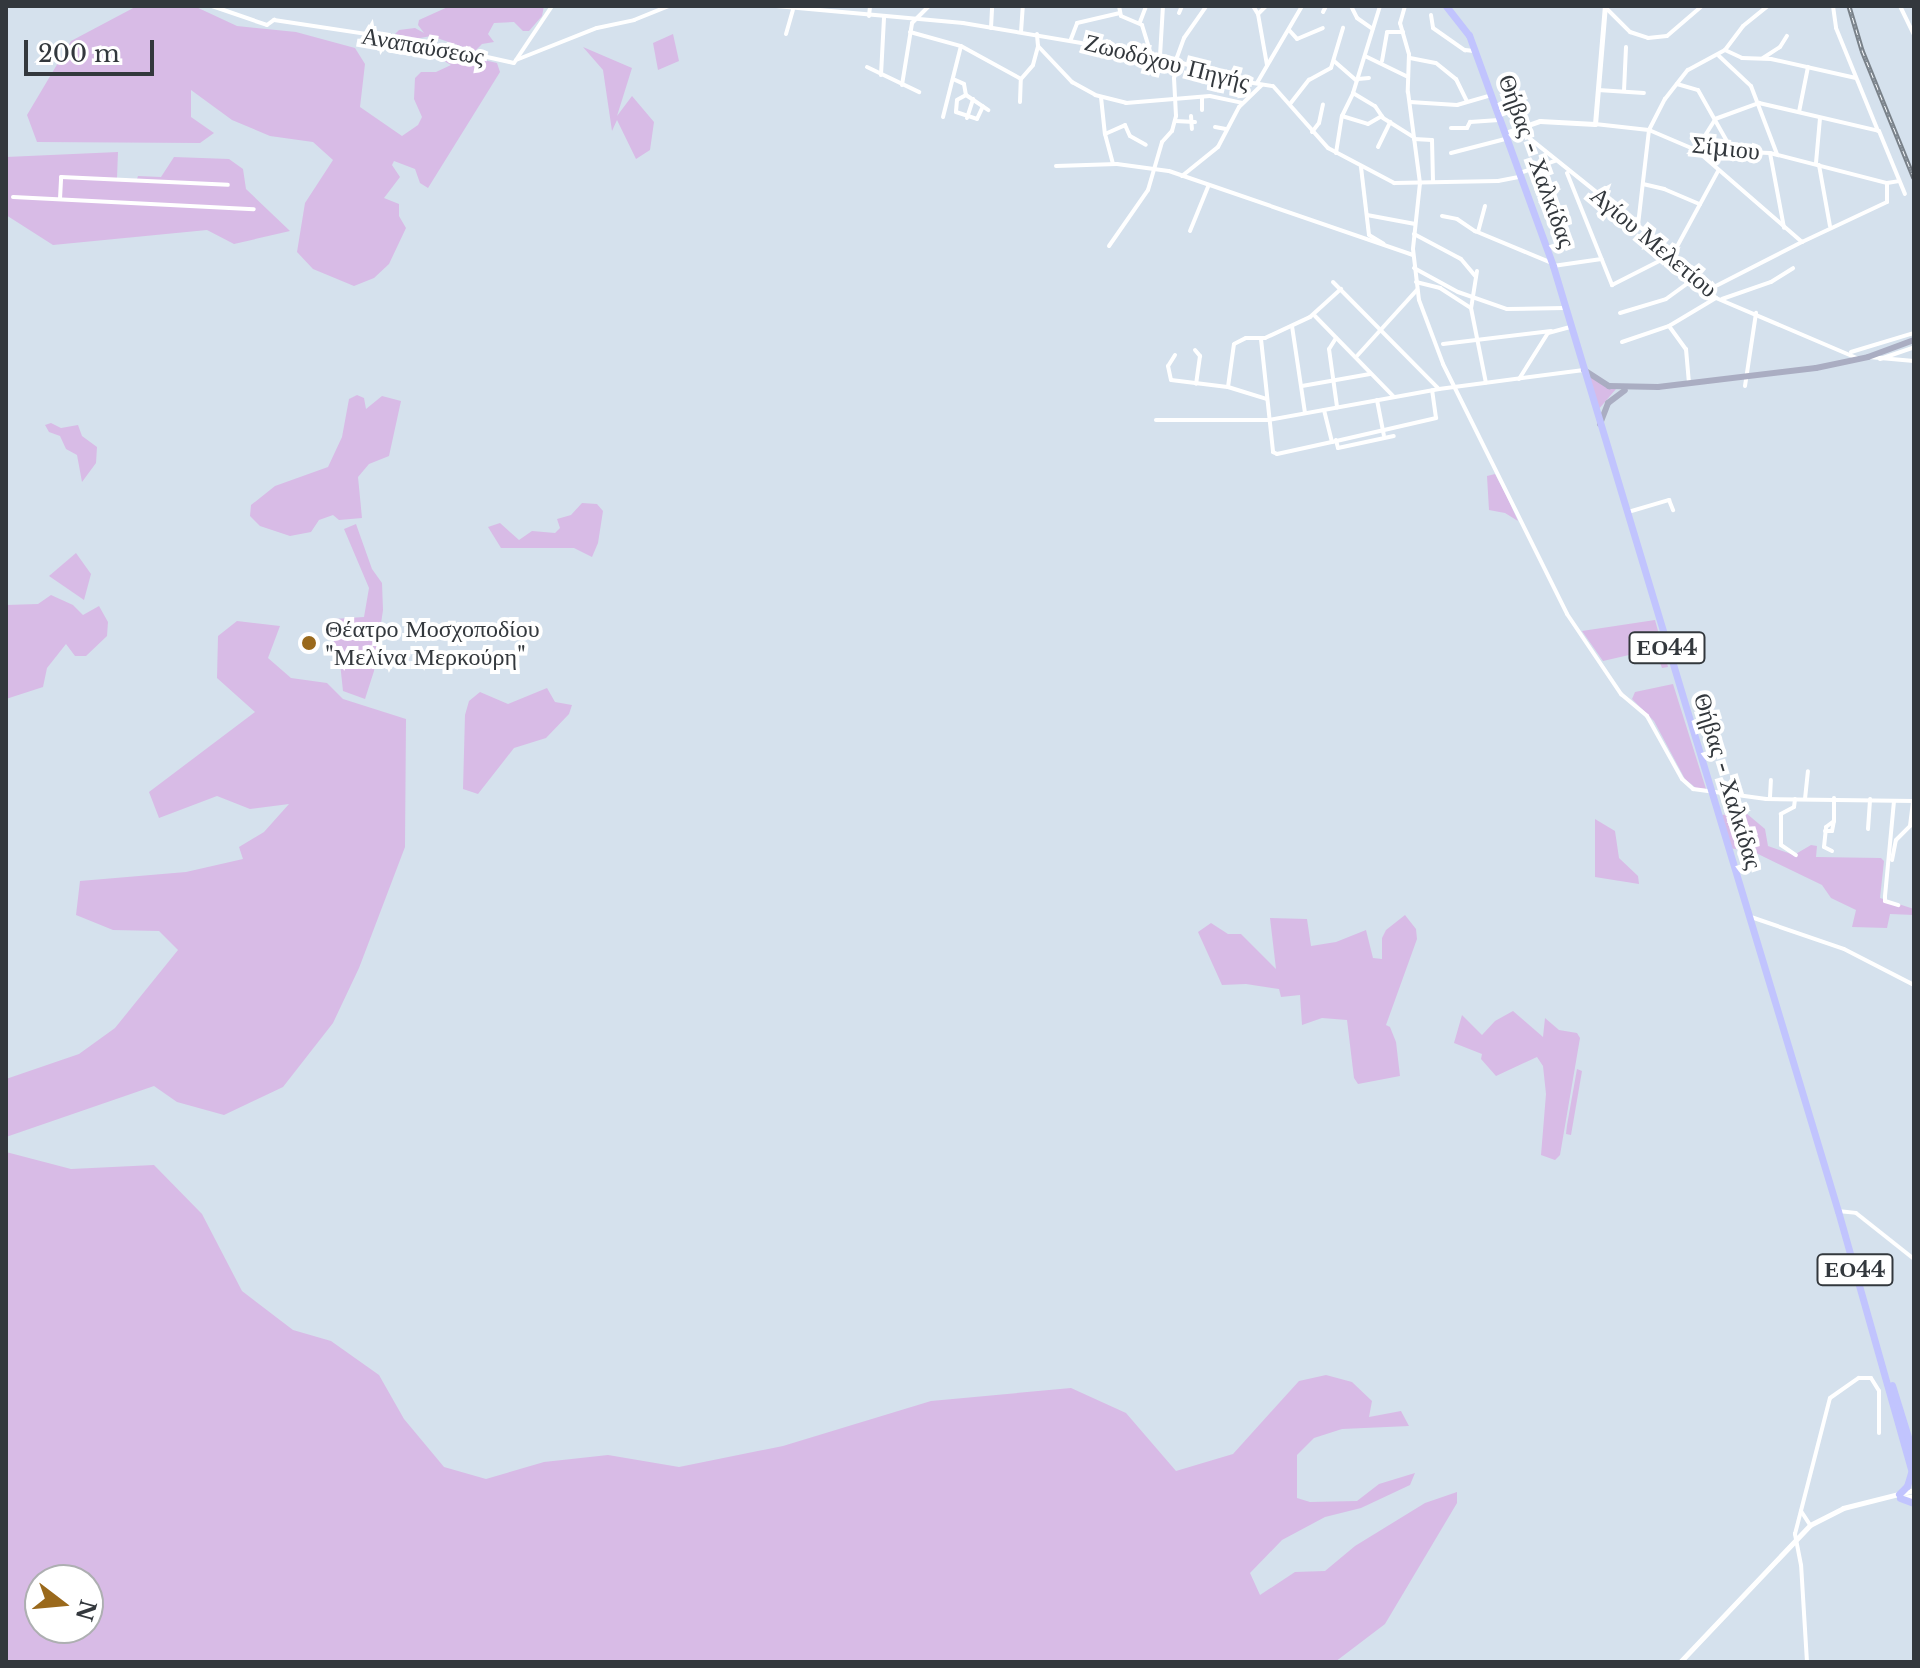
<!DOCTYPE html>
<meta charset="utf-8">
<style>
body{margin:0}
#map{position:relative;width:1920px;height:1668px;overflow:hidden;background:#d5e1ed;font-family:"Libre Baskerville",serif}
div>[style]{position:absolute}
.green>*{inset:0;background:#d8bbe6}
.minor>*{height:4px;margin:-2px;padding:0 2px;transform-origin:2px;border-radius:2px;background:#fff}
.tertiary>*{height:5px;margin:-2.5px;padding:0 2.5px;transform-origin:2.5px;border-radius:2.5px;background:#fff}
.secondary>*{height:6px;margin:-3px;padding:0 3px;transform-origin:3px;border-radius:3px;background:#aaadc2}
.primary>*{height:7px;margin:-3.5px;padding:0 3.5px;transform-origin:3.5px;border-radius:3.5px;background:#c1c4fe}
.rail>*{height:5px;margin-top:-2.5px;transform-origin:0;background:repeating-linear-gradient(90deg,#fff 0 6px,#798189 0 12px);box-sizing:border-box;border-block:2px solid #798189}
.dots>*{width:22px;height:22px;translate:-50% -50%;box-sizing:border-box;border:4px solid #fff;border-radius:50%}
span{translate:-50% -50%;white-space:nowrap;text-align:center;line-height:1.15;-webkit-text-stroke:8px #fff;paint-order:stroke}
.shield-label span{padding:2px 6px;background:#fff;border:2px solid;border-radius:6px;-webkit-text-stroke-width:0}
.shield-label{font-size:22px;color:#33383d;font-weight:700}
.street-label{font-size:24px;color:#33383d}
.poi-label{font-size:24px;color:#33383d}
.left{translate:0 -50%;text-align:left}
.frame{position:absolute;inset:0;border:8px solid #33383d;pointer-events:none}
.north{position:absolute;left:24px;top:1564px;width:80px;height:80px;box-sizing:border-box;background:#fff;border:2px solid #adafb1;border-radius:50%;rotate:106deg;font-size:22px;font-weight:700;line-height:32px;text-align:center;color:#33383d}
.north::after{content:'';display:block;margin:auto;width:28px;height:36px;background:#9a691c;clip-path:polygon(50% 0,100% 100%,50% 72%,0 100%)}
.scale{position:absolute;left:24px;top:40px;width:130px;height:36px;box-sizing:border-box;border:4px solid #33383d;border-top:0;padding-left:10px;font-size:24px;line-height:28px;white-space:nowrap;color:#33383d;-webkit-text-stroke:6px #fff;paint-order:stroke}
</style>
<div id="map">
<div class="green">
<div style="clip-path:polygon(137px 6px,194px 6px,237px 26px,296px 32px,355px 48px,365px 64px,360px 107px,402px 136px,418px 125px,422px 117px,414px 99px,415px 78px,421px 72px,436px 72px,451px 65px,439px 58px,437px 49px,497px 63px,500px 72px,428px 188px,420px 183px,415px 169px,394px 161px,392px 165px,400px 177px,384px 198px,399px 204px,399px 216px,406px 228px,389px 264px,374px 278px,354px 286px,313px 269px,297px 252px,305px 203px,333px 160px,313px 142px,270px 136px,232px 120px,191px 90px,191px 117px,214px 133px,200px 143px,37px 142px,27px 115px,71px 41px)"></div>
<div style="clip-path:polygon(450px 6px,544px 6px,542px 16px,529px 31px,523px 31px,514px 22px,494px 23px,488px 34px,494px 42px,482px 44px,475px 51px,431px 36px,415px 39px,395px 34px,399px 30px,415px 28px,424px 33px,418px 25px,419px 20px)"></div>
<div style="clip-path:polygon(673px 34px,679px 61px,658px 70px,653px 43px)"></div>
<div style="clip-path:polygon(583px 47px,632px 68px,617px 116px,632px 96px,654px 122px,650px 150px,636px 159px,617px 120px,612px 131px,603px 70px)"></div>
<div style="clip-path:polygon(118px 152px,117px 178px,137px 179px,138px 176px,161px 177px,174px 157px,229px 159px,243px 169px,246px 189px,290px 231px,234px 244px,207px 230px,53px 245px,6px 215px,6px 157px)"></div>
<div style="clip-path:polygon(1589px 376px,1616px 389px,1598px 410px)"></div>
<div style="clip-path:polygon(357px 395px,364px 398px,366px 409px,382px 396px,401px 401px,389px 456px,369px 464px,358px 477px,362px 518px,339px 520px,333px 515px,319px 520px,311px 532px,290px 536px,260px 526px,250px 516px,251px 505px,275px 486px,328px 467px,342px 437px,349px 399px)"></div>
<div style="clip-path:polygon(51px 423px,61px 428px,78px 425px,82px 436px,97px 447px,96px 463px,82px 482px,77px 455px,66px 449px,60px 436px,49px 432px,45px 425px)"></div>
<div style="clip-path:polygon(1495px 474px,1507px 497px,1518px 521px,1505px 513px,1489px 510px,1487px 476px)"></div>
<div style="clip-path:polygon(582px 503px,597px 504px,603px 511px,598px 543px,592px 557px,574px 548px,501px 548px,488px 527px,500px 523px,519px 540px,532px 531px,555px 533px,560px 528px,557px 519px,571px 515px)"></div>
<div style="clip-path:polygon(356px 524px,372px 569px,382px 583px,383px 610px,374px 671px,365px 699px,343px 691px,340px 663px,334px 656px,334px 619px,364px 617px,369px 588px,344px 529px)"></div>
<div style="clip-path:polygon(76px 553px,91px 574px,84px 600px,49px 576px)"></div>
<div style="clip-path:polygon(51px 595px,73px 605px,83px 615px,99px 606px,108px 622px,107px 636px,86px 656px,75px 656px,66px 644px,47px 668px,43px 687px,6px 699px,6px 605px,38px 604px)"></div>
<div style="clip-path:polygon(1655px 620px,1668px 667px,1662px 668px,1655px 649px,1603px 661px,1582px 631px)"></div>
<div style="clip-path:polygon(237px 621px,280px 626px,268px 658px,291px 678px,327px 683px,343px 699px,406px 719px,405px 847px,359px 968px,333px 1023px,283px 1087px,224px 1115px,177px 1102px,154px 1086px,6px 1137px,6px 1079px,79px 1054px,115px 1028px,178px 950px,159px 931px,113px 930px,76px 915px,80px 881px,186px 872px,243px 859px,239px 847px,264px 832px,289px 804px,250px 809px,217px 796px,159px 818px,149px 792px,255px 712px,217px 678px,218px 636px)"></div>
<div style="clip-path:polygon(1673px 684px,1706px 789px,1696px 788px,1685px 779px,1654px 721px,1632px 699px,1635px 692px)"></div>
<div style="clip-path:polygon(547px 688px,555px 702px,572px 705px,569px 714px,546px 738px,514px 748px,478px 794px,463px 789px,465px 715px,469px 701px,480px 692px,508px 704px)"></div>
<div style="clip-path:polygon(1746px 813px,1765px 829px,1768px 846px,1794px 855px,1811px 845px,1817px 846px,1816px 857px,1881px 858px,1884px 861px,1880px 898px,1914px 909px,1914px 915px,1890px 914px,1887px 928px,1852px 927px,1856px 910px,1831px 898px,1822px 885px,1756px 853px,1730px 848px,1721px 815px)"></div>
<div style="clip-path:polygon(1595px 819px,1615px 831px,1619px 858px,1638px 876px,1639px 884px,1595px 877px)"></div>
<div style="clip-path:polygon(1405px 915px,1416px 929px,1417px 939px,1386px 1025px,1390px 1027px,1396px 1042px,1400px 1076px,1358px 1084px,1354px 1078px,1347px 1020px,1322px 1018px,1302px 1025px,1300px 995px,1281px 997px,1279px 989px,1246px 984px,1222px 985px,1198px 932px,1211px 923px,1228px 934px,1241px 934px,1276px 969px,1270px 918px,1307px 919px,1311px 946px,1336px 942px,1366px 930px,1373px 958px,1382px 959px,1382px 938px,1386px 930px)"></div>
<div style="clip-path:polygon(1513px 1011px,1543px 1037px,1545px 1018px,1559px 1030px,1577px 1033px,1580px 1038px,1560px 1155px,1555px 1160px,1541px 1155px,1546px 1094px,1543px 1066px,1537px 1057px,1496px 1076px,1481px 1059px,1482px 1054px,1454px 1043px,1462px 1015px,1482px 1035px,1495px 1021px)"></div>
<div style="clip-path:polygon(1577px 1069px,1582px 1071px,1571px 1135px,1566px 1134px,1567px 1125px)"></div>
<div style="clip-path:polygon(evenodd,6px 1152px,71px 1169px,154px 1165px,202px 1214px,242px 1291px,293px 1330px,331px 1341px,379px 1375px,404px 1419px,444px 1467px,486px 1479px,544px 1462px,608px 1455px,679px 1467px,783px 1446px,931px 1401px,1071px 1388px,1126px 1413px,1176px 1471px,1233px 1454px,1299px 1381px,1326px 1375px,1352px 1382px,1372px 1401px,1369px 1417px,1401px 1411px,1409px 1426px,1342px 1429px,1314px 1438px,1297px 1455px,1297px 1498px,1310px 1502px,1357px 1501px,1379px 1484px,1415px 1473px,1410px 1485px,1361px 1508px,1325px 1517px,1282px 1540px,1250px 1573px,1260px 1595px,1295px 1572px,1325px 1571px,1355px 1546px,1425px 1503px,1457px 1492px,1457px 1503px,1385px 1624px,1335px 1662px,6px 1662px,6px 1152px,40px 1580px,88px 1580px,88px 1628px,40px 1628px,40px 1580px)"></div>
</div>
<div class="minor">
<div style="left:212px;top:6px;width:58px;rotate:19.1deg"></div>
<div style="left:267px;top:25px;width:9px;rotate:-36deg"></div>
<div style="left:274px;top:20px;width:148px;rotate:8.6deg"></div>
<div style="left:420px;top:42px;width:96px;rotate:12.6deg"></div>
<div style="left:514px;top:63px;width:69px;rotate:-56.3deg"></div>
<div style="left:776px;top:6px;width:188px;rotate:5.2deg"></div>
<div style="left:963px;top:23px;width:204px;rotate:9.6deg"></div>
<div style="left:1164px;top:57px;width:74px;rotate:18.2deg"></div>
<div style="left:1234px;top:80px;width:39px;rotate:9deg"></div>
<div style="left:1273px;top:86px;width:83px;rotate:48.4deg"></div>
<div style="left:1328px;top:148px;width:75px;rotate:27.9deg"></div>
<div style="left:1394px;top:183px;width:104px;rotate:-1.1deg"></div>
<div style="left:1498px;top:181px;width:21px;rotate:-11deg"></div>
<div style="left:1119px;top:6px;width:10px;rotate:79deg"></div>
<div style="left:1121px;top:16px;width:23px;rotate:23deg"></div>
<div style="left:1142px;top:25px;width:30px;rotate:73deg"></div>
<div style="left:1253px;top:6px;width:9px;rotate:58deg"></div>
<div style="left:1258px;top:14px;width:52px;rotate:80deg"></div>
<div style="left:1351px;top:6px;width:13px;rotate:63deg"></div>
<div style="left:1357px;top:18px;width:19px;rotate:35deg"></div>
<div style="left:1380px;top:6px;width:91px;rotate:107.2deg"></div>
<div style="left:1353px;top:93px;width:26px;rotate:31deg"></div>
<div style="left:1375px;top:106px;width:14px;rotate:56deg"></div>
<div style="left:1383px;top:118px;width:36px;rotate:32deg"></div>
<div style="left:1405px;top:6px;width:18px;rotate:106deg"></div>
<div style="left:1400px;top:23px;width:32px;rotate:74deg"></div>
<div style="left:1409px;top:54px;width:38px;rotate:92deg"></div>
<div style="left:1408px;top:92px;width:92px;rotate:82.5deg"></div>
<div style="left:1420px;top:183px;width:66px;rotate:96.1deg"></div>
<div style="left:1413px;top:249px;width:51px;rotate:83.3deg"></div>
<div style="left:1419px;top:300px;width:68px;rotate:69.4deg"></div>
<div style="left:1443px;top:364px;width:279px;rotate:63.6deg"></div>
<div style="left:1567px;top:614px;width:97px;rotate:56deg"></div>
<div style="left:1621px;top:694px;width:34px;rotate:40deg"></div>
<div style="left:1647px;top:716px;width:72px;rotate:60.9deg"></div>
<div style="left:1682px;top:779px;width:15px;rotate:42deg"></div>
<div style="left:1693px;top:789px;width:74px;rotate:7.8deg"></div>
<div style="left:1766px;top:799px;width:148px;rotate:0.8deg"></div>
<div style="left:1604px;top:6px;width:37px;rotate:45deg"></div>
<div style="left:1630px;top:32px;width:19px;rotate:18deg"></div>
<div style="left:1648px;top:38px;width:19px;rotate:-6deg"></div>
<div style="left:1667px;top:36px;width:46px;rotate:-40.6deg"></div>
<div style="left:1833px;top:6px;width:22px;rotate:82deg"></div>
<div style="left:1836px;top:28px;width:111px;rotate:67.8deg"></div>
<div style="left:1900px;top:6px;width:32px;rotate:64deg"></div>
<div style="left:1323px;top:12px;width:7px;rotate:-63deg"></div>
<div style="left:1179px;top:13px;width:8px;rotate:-67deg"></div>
<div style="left:1258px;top:14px;width:11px;rotate:-45deg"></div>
<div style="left:1431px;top:15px;width:13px;rotate:81deg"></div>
<div style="left:1433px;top:28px;width:39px;rotate:35deg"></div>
<div style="left:1465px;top:50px;width:9px;rotate:6deg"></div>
<div style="left:869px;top:16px;width:10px;rotate:-84deg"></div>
<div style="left:1140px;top:22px;width:17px;rotate:-69deg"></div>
<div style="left:991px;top:28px;width:22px;rotate:-87deg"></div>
<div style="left:1289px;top:30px;width:12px;rotate:48deg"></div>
<div style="left:1297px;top:39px;width:28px;rotate:-23deg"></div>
<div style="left:910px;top:32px;width:53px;rotate:15.4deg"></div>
<div style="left:961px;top:46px;width:68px;rotate:28.8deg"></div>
<div style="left:1021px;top:79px;width:18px;rotate:-49deg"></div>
<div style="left:1033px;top:65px;width:20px;rotate:-75deg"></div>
<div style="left:1038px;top:46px;width:12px;rotate:-95deg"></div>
<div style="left:1021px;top:32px;width:26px;rotate:-86deg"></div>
<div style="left:786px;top:34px;width:25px;rotate:-74deg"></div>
<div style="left:1071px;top:39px;width:17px;rotate:-69deg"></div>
<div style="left:1077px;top:23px;width:44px;rotate:-13.1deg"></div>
<div style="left:1038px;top:46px;width:50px;rotate:46.6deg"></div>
<div style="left:1072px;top:82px;width:26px;rotate:29deg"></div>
<div style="left:1095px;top:95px;width:32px;rotate:14deg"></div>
<div style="left:1126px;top:103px;width:84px;rotate:-4.8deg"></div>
<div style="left:1210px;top:96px;width:33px;rotate:12deg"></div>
<div style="left:1725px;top:50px;width:19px;rotate:25deg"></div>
<div style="left:1742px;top:58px;width:29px;rotate:2deg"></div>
<div style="left:1771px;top:59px;width:87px;rotate:12.6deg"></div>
<div style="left:1160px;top:56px;width:50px;rotate:-86.6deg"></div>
<div style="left:1365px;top:56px;width:48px;rotate:26deg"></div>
<div style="left:1719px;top:56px;width:44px;rotate:43.2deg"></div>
<div style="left:1751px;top:86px;width:73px;rotate:69.1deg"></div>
<div style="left:1410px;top:58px;width:26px;rotate:11deg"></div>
<div style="left:1436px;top:63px;width:26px;rotate:39deg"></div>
<div style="left:1456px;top:79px;width:25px;rotate:64deg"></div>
<div style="left:1763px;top:58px;width:20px;rotate:-33deg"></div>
<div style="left:1780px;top:47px;width:13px;rotate:-58deg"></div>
<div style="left:516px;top:60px;width:87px;rotate:-21.6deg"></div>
<div style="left:597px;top:28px;width:38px;rotate:-12deg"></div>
<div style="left:634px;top:20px;width:37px;rotate:-22deg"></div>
<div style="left:1176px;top:60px;width:23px;rotate:-70deg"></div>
<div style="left:1184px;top:38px;width:38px;rotate:-55deg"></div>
<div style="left:1334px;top:61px;width:30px;rotate:41deg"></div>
<div style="left:1382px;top:61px;width:29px;rotate:-80deg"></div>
<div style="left:1387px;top:32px;width:16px"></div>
<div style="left:867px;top:67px;width:58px;rotate:25.7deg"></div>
<div style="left:881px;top:75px;width:58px;rotate:-87deg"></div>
<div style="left:953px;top:79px;width:12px;rotate:24deg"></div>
<div style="left:964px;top:84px;width:11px;rotate:80deg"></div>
<div style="left:966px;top:95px;width:27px;rotate:34deg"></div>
<div style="left:1358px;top:79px;width:11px;rotate:-5deg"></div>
<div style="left:1257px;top:83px;width:89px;rotate:-59.7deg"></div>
<div style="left:1677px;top:84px;width:22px;rotate:16deg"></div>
<div style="left:1698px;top:90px;width:71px;rotate:60.6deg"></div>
<div style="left:902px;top:85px;width:63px;rotate:-80.8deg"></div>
<div style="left:912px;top:23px;width:24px;rotate:-45deg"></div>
<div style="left:1598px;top:90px;width:46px;rotate:3.7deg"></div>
<div style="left:1624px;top:91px;width:44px;rotate:-87.4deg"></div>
<div style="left:966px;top:95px;width:10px;rotate:151deg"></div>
<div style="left:957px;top:100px;width:12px;rotate:95deg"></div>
<div style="left:956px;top:112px;width:22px;rotate:18deg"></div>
<div style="left:977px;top:119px;width:14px;rotate:-65deg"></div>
<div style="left:1101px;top:97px;width:37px;rotate:84deg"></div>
<div style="left:1105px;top:134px;width:31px;rotate:75deg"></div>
<div style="left:1020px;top:102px;width:23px;rotate:-88deg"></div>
<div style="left:1410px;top:102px;width:47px;rotate:3.7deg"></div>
<div style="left:1457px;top:105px;width:33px;rotate:-16deg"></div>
<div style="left:1290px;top:104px;width:31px;rotate:-52deg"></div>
<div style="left:1309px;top:80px;width:25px;rotate:-29deg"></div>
<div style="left:1331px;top:68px;width:42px;rotate:-73.3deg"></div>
<div style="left:1202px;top:110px;width:13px;rotate:-90deg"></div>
<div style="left:1799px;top:112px;width:46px;rotate:-78.7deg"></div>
<div style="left:1191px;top:116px;width:13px;rotate:86deg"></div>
<div style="left:1342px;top:116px;width:27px;rotate:17deg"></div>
<div style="left:1368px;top:124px;width:16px;rotate:-30deg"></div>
<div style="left:943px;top:117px;width:73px;rotate:-75.8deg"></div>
<div style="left:967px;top:118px;width:20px;rotate:-72deg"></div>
<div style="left:1175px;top:121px;width:20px;rotate:3deg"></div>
<div style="left:1595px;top:124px;width:54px;rotate:6.3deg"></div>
<div style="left:1649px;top:130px;width:51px;rotate:23.1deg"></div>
<div style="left:1696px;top:150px;width:74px;rotate:2.3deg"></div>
<div style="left:1770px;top:153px;width:121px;rotate:14.4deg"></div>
<div style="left:1887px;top:183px;width:12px;rotate:-9deg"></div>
<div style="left:1215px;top:127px;width:11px;rotate:10deg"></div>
<div style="left:1451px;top:128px;width:16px"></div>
<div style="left:1467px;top:128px;width:7px;rotate:-63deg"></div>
<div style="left:1470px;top:122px;width:29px;rotate:-4deg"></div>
<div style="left:1518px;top:129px;width:189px;rotate:38.8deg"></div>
<div style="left:1665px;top:247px;width:72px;rotate:45deg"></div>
<div style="left:1716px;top:298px;width:153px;rotate:23.1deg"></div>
<div style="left:1312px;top:132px;width:11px;rotate:-52deg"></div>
<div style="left:1319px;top:123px;width:19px;rotate:-78deg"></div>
<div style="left:1105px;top:134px;width:22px;rotate:-24deg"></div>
<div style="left:1125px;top:125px;width:12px;rotate:66deg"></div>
<div style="left:1130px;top:136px;width:18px;rotate:29deg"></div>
<div style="left:1414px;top:139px;width:18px;rotate:3deg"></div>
<div style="left:1432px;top:140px;width:42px;rotate:88.6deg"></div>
<div style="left:1378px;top:147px;width:28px;rotate:-64deg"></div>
<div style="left:1336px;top:153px;width:37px;rotate:-81deg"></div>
<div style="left:1342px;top:116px;width:25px;rotate:-64deg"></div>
<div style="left:1451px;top:153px;width:56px;rotate:-14.5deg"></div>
<div style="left:1770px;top:153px;width:76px;rotate:79.4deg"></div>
<div style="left:1816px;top:163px;width:45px;rotate:-84.9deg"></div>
<div style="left:1819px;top:165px;width:62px;rotate:79.8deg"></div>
<div style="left:1056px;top:166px;width:61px;rotate:-1.9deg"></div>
<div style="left:1117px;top:164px;width:52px;rotate:7.7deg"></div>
<div style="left:1169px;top:171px;width:258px;rotate:19deg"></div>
<div style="left:1361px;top:167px;width:68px;rotate:83.3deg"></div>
<div style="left:1369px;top:235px;width:17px;rotate:31deg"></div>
<div style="left:1520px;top:173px;width:37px;rotate:-19deg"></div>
<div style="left:1567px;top:173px;width:121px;rotate:68.1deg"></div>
<div style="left:1612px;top:285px;width:68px;rotate:-26.9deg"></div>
<div style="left:1673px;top:254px;width:94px;rotate:-61.5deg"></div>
<div style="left:1182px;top:176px;width:46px;rotate:-38.9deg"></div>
<div style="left:1218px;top:147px;width:45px;rotate:-62.3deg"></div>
<div style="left:1239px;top:107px;width:32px;rotate:-44deg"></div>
<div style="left:1887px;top:183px;width:19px;rotate:90deg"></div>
<div style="left:1887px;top:202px;width:94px;rotate:154.8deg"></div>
<div style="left:1802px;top:242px;width:140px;rotate:-139deg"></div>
<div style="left:1696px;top:150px;width:36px;rotate:-58deg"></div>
<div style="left:1715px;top:119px;width:47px;rotate:-20deg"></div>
<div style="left:1759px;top:103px;width:123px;rotate:13.1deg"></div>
<div style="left:1879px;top:131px;width:68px;rotate:67.6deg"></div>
<div style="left:1643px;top:184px;width:22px;rotate:13deg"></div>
<div style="left:1664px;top:189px;width:39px;rotate:23deg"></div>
<div style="left:13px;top:197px;width:241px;rotate:2.9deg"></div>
<div style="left:60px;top:199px;width:22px;rotate:-87deg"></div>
<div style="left:61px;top:177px;width:167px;rotate:2.7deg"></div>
<div style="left:1367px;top:215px;width:49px;rotate:10.6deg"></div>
<div style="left:1442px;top:216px;width:15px;rotate:11deg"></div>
<div style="left:1457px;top:219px;width:22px;rotate:34deg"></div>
<div style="left:1475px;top:231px;width:83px;rotate:22.6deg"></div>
<div style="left:1638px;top:225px;width:96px;rotate:-83.4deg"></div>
<div style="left:1649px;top:130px;width:35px;rotate:-63deg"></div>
<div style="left:1665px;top:99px;width:37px;rotate:-52deg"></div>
<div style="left:1688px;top:70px;width:42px;rotate:-28.4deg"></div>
<div style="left:1725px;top:50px;width:30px;rotate:-53deg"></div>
<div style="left:1743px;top:26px;width:32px;rotate:-39deg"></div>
<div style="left:1190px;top:231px;width:48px;rotate:-67.8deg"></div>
<div style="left:1478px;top:232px;width:27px;rotate:-75deg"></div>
<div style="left:1414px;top:234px;width:53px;rotate:28deg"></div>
<div style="left:1461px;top:259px;width:23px;rotate:50deg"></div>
<div style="left:1109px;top:246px;width:68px;rotate:-55.1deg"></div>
<div style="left:1148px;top:190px;width:50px;rotate:-73.7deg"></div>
<div style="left:1162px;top:142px;width:15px;rotate:-48deg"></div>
<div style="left:1172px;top:131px;width:16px;rotate:-75deg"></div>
<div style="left:1176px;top:116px;width:38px;rotate:-93deg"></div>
<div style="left:1174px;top:78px;width:18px;rotate:-71deg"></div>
<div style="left:1553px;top:266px;width:49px;rotate:-8.1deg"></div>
<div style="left:1414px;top:268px;width:50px;rotate:28.6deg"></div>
<div style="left:1458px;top:292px;width:52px;rotate:19.1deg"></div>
<div style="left:1507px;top:309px;width:58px;rotate:-1deg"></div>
<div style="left:1477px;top:271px;width:37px;rotate:99deg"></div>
<div style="left:1471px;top:308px;width:76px;rotate:78.7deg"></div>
<div style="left:1333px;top:282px;width:149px;rotate:45.3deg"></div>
<div style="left:1416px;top:282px;width:25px;rotate:14deg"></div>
<div style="left:1440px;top:288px;width:37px;rotate:33deg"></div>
<div style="left:1708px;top:290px;width:106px;rotate:-27.1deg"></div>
<div style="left:1722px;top:299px;width:52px;rotate:-19.1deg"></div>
<div style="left:1771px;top:282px;width:26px;rotate:-32deg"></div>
<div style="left:1620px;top:313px;width:48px;rotate:-16.9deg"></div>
<div style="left:1666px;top:299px;width:36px;rotate:-36deg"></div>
<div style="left:1315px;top:316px;width:113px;rotate:45.7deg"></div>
<div style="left:1292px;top:326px;width:88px;rotate:81.5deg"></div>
<div style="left:1669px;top:326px;width:29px;rotate:54deg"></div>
<div style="left:1686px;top:349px;width:33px;rotate:85deg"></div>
<div style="left:1336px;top:338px;width:13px;rotate:122deg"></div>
<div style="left:1329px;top:349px;width:59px;rotate:82.1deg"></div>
<div style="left:1261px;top:339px;width:114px;rotate:83.9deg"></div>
<div style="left:1273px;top:452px;width:4px;rotate:27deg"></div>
<div style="left:1277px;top:454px;width:56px;rotate:-12.3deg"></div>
<div style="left:1622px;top:342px;width:50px;rotate:-18.8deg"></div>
<div style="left:1669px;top:326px;width:55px;rotate:-30.8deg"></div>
<div style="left:1443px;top:344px;width:109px;rotate:-6.9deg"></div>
<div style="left:1195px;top:350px;width:8px;rotate:50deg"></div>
<div style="left:1200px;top:356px;width:28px;rotate:98deg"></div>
<div style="left:1851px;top:352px;width:66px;rotate:-16.8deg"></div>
<div style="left:1175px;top:355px;width:13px;rotate:122deg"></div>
<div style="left:1168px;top:366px;width:14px;rotate:78deg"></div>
<div style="left:1171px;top:380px;width:57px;rotate:7deg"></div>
<div style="left:1228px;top:387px;width:41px;rotate:17.1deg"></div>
<div style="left:1356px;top:357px;width:91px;rotate:-47.7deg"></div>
<div style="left:1869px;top:357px;width:45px;rotate:5.1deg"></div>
<div style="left:1880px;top:359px;width:36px;rotate:-19deg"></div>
<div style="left:1519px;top:379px;width:54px;rotate:-57.8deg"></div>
<div style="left:1548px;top:333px;width:23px;rotate:-15deg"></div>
<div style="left:1302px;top:386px;width:69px;rotate:-10deg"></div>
<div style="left:1745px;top:386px;width:74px;rotate:-81.4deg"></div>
<div style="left:1228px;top:387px;width:43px;rotate:-82.1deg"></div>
<div style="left:1234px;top:344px;width:13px;rotate:-27deg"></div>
<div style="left:1246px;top:338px;width:19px"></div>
<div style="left:1265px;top:338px;width:50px;rotate:-25deg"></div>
<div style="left:1310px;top:317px;width:42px;rotate:-42.1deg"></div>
<div style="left:1377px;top:400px;width:36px;rotate:79deg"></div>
<div style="left:1324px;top:410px;width:33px;rotate:76deg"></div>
<div style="left:1332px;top:442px;width:107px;rotate:-13deg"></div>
<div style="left:1436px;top:418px;width:28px;rotate:-98deg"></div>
<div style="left:1156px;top:420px;width:113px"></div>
<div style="left:1269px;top:420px;width:173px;rotate:-10.3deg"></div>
<div style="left:1439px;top:389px;width:146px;rotate:-7.5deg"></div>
<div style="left:1336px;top:440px;width:8px;rotate:76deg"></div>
<div style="left:1338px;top:448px;width:57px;rotate:-12.1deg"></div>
<div style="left:1628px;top:512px;width:43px;rotate:-16.3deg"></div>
<div style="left:1669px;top:500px;width:11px;rotate:68deg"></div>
<div style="left:1770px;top:797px;width:17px;rotate:-87deg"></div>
<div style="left:1795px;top:799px;width:8px;rotate:97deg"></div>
<div style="left:1794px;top:807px;width:15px;rotate:152deg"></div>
<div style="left:1781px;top:814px;width:31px;rotate:90deg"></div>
<div style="left:1781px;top:845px;width:18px;rotate:34deg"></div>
<div style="left:1805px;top:799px;width:28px;rotate:-84deg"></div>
<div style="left:1894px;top:801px;width:96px;rotate:95.4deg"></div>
<div style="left:1885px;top:897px;width:4px;rotate:90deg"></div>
<div style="left:1885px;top:901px;width:14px;rotate:17deg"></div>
<div style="left:1868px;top:829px;width:30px;rotate:-86deg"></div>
<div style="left:1825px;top:831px;width:7px"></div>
<div style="left:1832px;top:831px;width:10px;rotate:-79deg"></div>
<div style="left:1832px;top:851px;width:9px;rotate:-153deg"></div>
<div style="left:1824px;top:847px;width:20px;rotate:-84deg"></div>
<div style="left:1826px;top:827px;width:10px;rotate:-37deg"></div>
<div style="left:1834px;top:821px;width:23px;rotate:-90deg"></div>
<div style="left:1892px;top:860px;width:20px;rotate:-79deg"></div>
<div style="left:1896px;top:840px;width:20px;rotate:-45deg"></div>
<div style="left:1910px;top:826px;width:25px;rotate:-83deg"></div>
<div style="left:1751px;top:917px;width:98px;rotate:19deg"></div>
<div style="left:1844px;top:949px;width:79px;rotate:27.2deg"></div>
<div style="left:1838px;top:1211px;width:18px;rotate:6deg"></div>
<div style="left:1856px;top:1213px;width:74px;rotate:38.4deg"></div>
<div style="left:1801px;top:1511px;width:17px;rotate:57deg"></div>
<div style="left:1807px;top:1662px;width:97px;rotate:-93.5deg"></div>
<div style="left:1801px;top:1565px;width:32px;rotate:-101deg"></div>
<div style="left:1795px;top:1534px;width:140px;rotate:-75.6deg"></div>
<div style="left:1830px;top:1398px;width:35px;rotate:-35deg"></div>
<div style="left:1859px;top:1378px;width:12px"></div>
<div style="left:1871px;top:1378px;width:15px;rotate:58deg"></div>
<div style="left:1879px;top:1391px;width:42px;rotate:90deg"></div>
</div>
<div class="tertiary">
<div style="left:1505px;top:133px;width:37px;rotate:-19deg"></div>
<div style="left:1540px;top:121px;width:55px;rotate:3.1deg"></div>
<div style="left:1595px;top:124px;width:118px;rotate:-85.2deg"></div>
<div style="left:1902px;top:1498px;width:12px;rotate:-9deg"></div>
<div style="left:1680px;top:1662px;width:189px;rotate:-46.5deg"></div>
<div style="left:1810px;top:1525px;width:37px;rotate:-27deg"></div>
<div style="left:1843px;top:1508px;width:73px;rotate:-14.2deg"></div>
</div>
<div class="secondary">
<div style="left:1584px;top:370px;width:30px;rotate:33deg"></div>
<div style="left:1609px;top:386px;width:49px;rotate:1.2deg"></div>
<div style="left:1658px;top:387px;width:159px;rotate:-6.9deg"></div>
<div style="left:1816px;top:368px;width:53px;rotate:-11.9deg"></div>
<div style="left:1868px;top:357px;width:49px;rotate:-20.3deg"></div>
<div style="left:1600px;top:424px;width:22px;rotate:-69deg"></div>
<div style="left:1608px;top:403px;width:21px;rotate:-37deg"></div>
</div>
<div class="primary">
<div style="left:1446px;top:6px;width:37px;rotate:52deg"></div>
<div style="left:1469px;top:35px;width:246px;rotate:70deg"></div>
<div style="left:1553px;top:266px;width:987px;rotate:73.22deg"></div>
<div style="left:1838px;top:1211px;width:279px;rotate:74.2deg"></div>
<div style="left:1892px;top:1385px;width:74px;rotate:72.8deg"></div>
<div style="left:1899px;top:1494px;width:11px;rotate:-45deg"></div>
<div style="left:1907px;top:1486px;width:14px;rotate:-73deg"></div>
<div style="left:1900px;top:1498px;width:15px;rotate:20deg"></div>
</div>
<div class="rail">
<div style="left:1849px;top:6px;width:46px;rotate:73.5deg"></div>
<div style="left:1862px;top:50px;width:138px;rotate:67.9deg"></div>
</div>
<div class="dots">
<div style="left:309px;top:643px;background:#9a691c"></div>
</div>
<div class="shield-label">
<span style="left:1667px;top:648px">ΕΟ44</span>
<span style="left:1855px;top:1270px">ΕΟ44</span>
</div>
<div class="street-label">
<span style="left:423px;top:46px;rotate:10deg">Αναπαύσεως</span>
<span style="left:1167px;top:62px;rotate:14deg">Ζωοδόχου Πηγής</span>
<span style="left:1726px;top:148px;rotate:6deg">Σίμιου</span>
<span style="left:1537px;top:161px;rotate:70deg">Θήβας - Χαλκίδας</span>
<span style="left:1654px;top:242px;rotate:40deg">Αγίου Μελετίου</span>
<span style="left:1728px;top:781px;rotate:73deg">Θήβας - Χαλκίδας</span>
</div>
<div class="poi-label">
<span class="left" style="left:325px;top:643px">Θέατρο Μοσχοποδίου<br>"Μελίνα Μερκούρη"</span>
</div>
<div class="frame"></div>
<div class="north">N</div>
<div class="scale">200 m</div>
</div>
